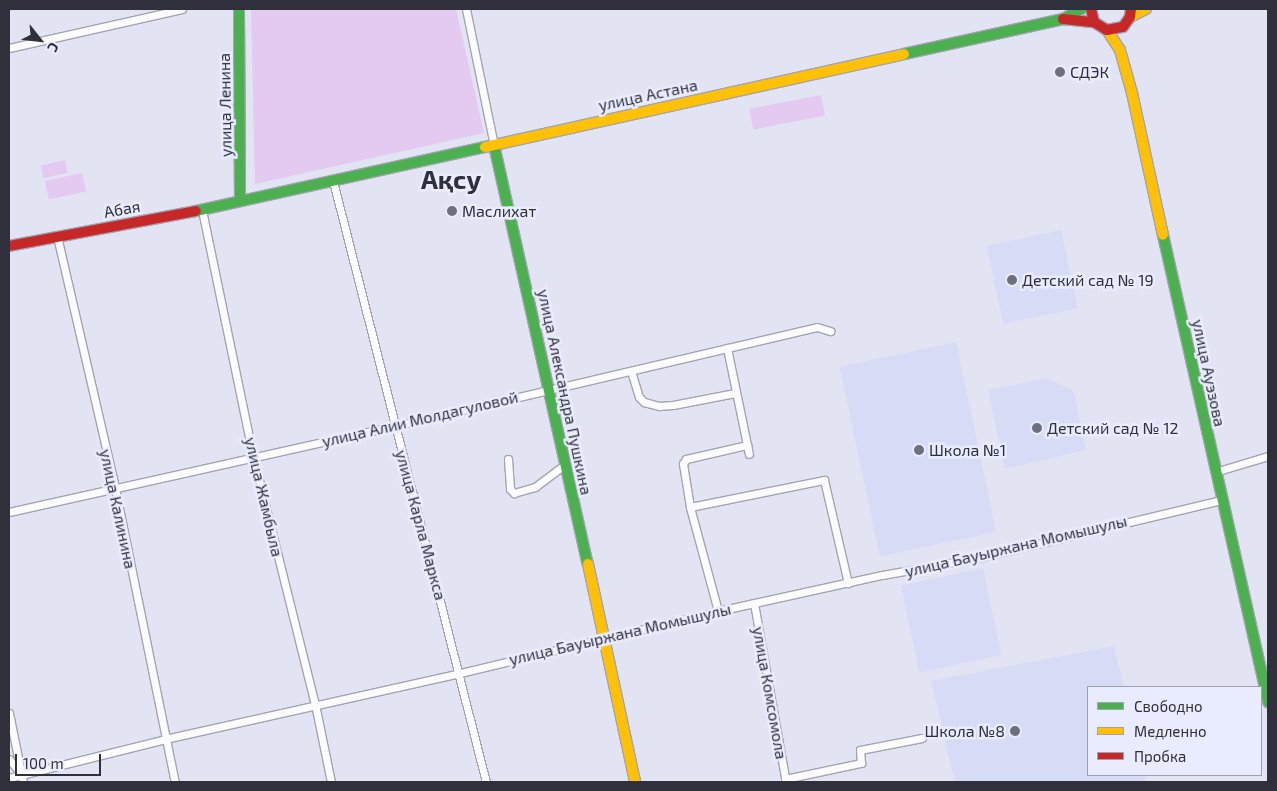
<!DOCTYPE html>
<meta charset="utf-8">
<style>
body{margin:0}
#map{position:relative;width:1277px;height:791px;overflow:hidden;background:#e2e4f3;font-family:"Exo 2",sans-serif}
div>[style]{position:absolute}
.built>*{inset:0;background:#d8dbf6;transform-origin:0 0}
.green>*{inset:0;background:#e4c9f1;transform-origin:0 0}
.roads{filter:drop-shadow(1px 0 #a2a4b0) drop-shadow(-1px 0 #a2a4b0) drop-shadow(0 1px #a2a4b0) drop-shadow(0 -1px #a2a4b0)}
.street>*{height:7px;margin:-3.5px;padding:0 3.5px;transform-origin:3.5px;border-radius:3.5px;background:#fbfbfd}
.fast>*{height:10px;margin:-5px;padding:0 5px;transform-origin:5px;border-radius:5px;background:#4caf50}
.slow>*{height:10px;margin:-5px;padding:0 5px;transform-origin:5px;border-radius:5px;background:#ffc107}
.jam>*{height:10px;margin:-5px;padding:0 5px;transform-origin:5px;border-radius:5px;background:#c62828}
.dots>*{width:14px;height:14px;translate:-50% -50%;box-sizing:border-box;border:2px solid #e9ecfe;border-radius:50%}
span{translate:-50% -50%;white-space:nowrap;text-align:center;line-height:1.15;-webkit-text-stroke:5px #e9ecfe;paint-order:stroke}
.poi-label{font-size:16px;color:#2f303c}
.left{translate:0 -50%;text-align:left}
.right{translate:-100% -50%;text-align:right}
.street-label{font-size:16px;color:#2f303c}
.town-label{font-size:26px;color:#2f303c;font-weight:700}
.frame{position:absolute;inset:0;border:10px solid #2f303c;pointer-events:none}
.legend{position:absolute;left:1087px;top:686px;width:175px;height:90px;box-sizing:border-box;background:#e9ecfe;border:1px solid #9fa1b0;margin:0;padding:6px 9px;list-style:none;font-size:15px;color:#2f303c}
.legend li{display:flex;align-items:center;gap:10px;height:25px}
.legend b{width:25px;border:1px solid #9fa1b0}
.north{position:absolute;left:15px;top:15px;width:50px;height:50px;-webkit-text-stroke:4px #e9ecfe;paint-order:stroke;rotate:119deg;font-size:14px;font-weight:700;line-height:20px;text-align:center;color:#2f303c}
.north::after{content:'';display:block;margin:auto;width:18px;height:22px;background:#2f303c;clip-path:polygon(50% 0,100% 100%,50% 72%,0 100%)}
.scale{position:absolute;left:15px;top:754px;width:86px;height:22px;box-sizing:border-box;border:2px solid #2f303c;border-top:0;padding-left:6px;font-size:15px;line-height:18px;white-space:nowrap;color:#2f303c;-webkit-text-stroke:4px #e9ecfe;paint-order:stroke}
</style>
<div id="map">
<div class="built">
<div style="left:1061px;top:230px;width:80px;height:76px;rotate:78deg"></div>
<div style="left:956px;top:342px;width:194px;height:119px;rotate:78deg"></div>
<div style="clip-path:polygon(1047px 378px,1074px 391px,1086px 450px,1005px 469px,988px 390px)"></div>
<div style="left:983px;top:568px;width:89px;height:84px;rotate:78deg"></div>
<div style="clip-path:polygon(1114px 646px,1124px 687px,1088px 687px,1088px 775px,1145px 775px,1147px 782px,955px 782px,931px 681px)"></div>
</div>
<div class="green">
<div style="clip-path:polygon(251px 9px,456px 9px,484px 133px,255px 184px)"></div>
<div style="left:821px;top:95px;width:21px;height:73px;rotate:79deg"></div>
<div style="left:65px;top:160px;width:13px;height:25px;rotate:77deg"></div>
<div style="left:82px;top:173px;width:19px;height:38px;rotate:78deg"></div>
</div>
<div class="roads">
<div class="street">
<div style="left:466px;top:9px;width:139px;rotate:78.4deg"></div>
<div style="left:9px;top:48px;width:177px;rotate:-12.7deg"></div>
<div style="left:333px;top:181px;width:620px;rotate:75.72deg"></div>
<div style="left:202px;top:210px;width:251px;rotate:78.3deg"></div>
<div style="left:253px;top:456px;width:256px;rotate:76deg"></div>
<div style="left:315px;top:704px;width:80px;rotate:78.4deg"></div>
<div style="left:57px;top:236px;width:259px;rotate:77deg"></div>
<div style="left:115px;top:488px;width:300px;rotate:78.5deg"></div>
<div style="left:727px;top:348px;width:108px;rotate:78.3deg"></div>
<div style="left:631px;top:371px;width:27px;rotate:73deg"></div>
<div style="left:639px;top:397px;width:7px;rotate:45deg"></div>
<div style="left:644px;top:402px;width:16px;rotate:15deg"></div>
<div style="left:659px;top:406px;width:14px;rotate:-4deg"></div>
<div style="left:673px;top:405px;width:63px;rotate:-11deg"></div>
<div style="left:508px;top:459px;width:30px;rotate:86deg"></div>
<div style="left:510px;top:489px;width:6px;rotate:45deg"></div>
<div style="left:514px;top:493px;width:22px;rotate:-16deg"></div>
<div style="left:535px;top:487px;width:38px;rotate:-37deg"></div>
<div style="left:1215px;top:472px;width:55px;rotate:-16.8deg"></div>
<div style="left:690px;top:507px;width:137px;rotate:-11.4deg"></div>
<div style="left:824px;top:480px;width:106px;rotate:76.9deg"></div>
<div style="left:9px;top:512px;width:395px;rotate:-12.6deg"></div>
<div style="left:395px;top:426px;width:433px;rotate:-13.2deg"></div>
<div style="left:817px;top:327px;width:14px;rotate:17deg"></div>
<div style="left:754px;top:603px;width:182px;rotate:79.9deg"></div>
<div style="left:718px;top:611px;width:108px;rotate:-105.1deg"></div>
<div style="left:690px;top:507px;width:44px;rotate:-99.2deg"></div>
<div style="left:683px;top:464px;width:6px;rotate:-59deg"></div>
<div style="left:686px;top:459px;width:63px;rotate:-12.9deg"></div>
<div style="left:9px;top:713px;width:70px;rotate:78.5deg"></div>
<div style="left:9px;top:759px;width:14px;rotate:51deg"></div>
<div style="left:9px;top:778px;width:161px;rotate:-14deg"></div>
<div style="left:165px;top:739px;width:302px;rotate:-12.6deg"></div>
<div style="left:460px;top:673px;width:265px;rotate:-13.5deg"></div>
<div style="left:718px;top:611px;width:168px;rotate:-12.4deg"></div>
<div style="left:882px;top:575px;width:97px;rotate:-10deg"></div>
<div style="left:978px;top:558px;width:250px;rotate:-13.4deg"></div>
<div style="left:785px;top:779px;width:78px;rotate:-11.9deg"></div>
<div style="left:861px;top:763px;width:13px;rotate:-94deg"></div>
<div style="left:860px;top:750px;width:63px;rotate:-11deg"></div>
</div>
<div class="fast">
<div style="left:239px;top:9px;width:192px;rotate:89.7deg"></div>
<div style="left:904px;top:54px;width:163px;rotate:-12.4deg"></div>
<div style="left:1063px;top:19px;width:21px;rotate:-29deg"></div>
<div style="left:494px;top:145px;width:429px;rotate:77.4deg"></div>
<div style="left:196px;top:211px;width:296px;rotate:-12.5deg"></div>
<div style="left:1163px;top:235px;width:479px;rotate:77.3deg"></div>
</div>
<div class="slow">
<div style="left:1130px;top:17px;width:18px;rotate:-27deg"></div>
<div style="left:1107px;top:30px;width:24px;rotate:57deg"></div>
<div style="left:1120px;top:50px;width:45px;rotate:74.4deg"></div>
<div style="left:1132px;top:93px;width:145px;rotate:77.7deg"></div>
<div style="left:485px;top:147px;width:429px;rotate:-12.5deg"></div>
<div style="left:588px;top:564px;width:223px;rotate:77.8deg"></div>
</div>
<div class="jam">
<div style="left:1091px;top:9px;width:13px;rotate:77deg"></div>
<div style="left:1094px;top:22px;width:15px;rotate:32deg"></div>
<div style="left:1107px;top:30px;width:16px;rotate:-11deg"></div>
<div style="left:1123px;top:27px;width:12px;rotate:-55deg"></div>
<div style="left:1130px;top:17px;width:8px;rotate:-83deg"></div>
<div style="left:1063px;top:19px;width:31px;rotate:6deg"></div>
<div style="left:9px;top:246px;width:190px;rotate:-10.6deg"></div>
</div>
</div>
<div class="dots">
<div style="left:1060px;top:72px;background:#6e6f7c"></div>
<div style="left:452px;top:211px;background:#6e6f7c"></div>
<div style="left:1012px;top:280px;background:#6e6f7c"></div>
<div style="left:1037px;top:428px;background:#6e6f7c"></div>
<div style="left:919px;top:450px;background:#6e6f7c"></div>
<div style="left:1015px;top:731px;background:#6e6f7c"></div>
</div>
<div class="poi-label">
<span class="left" style="left:1070px;top:72px">СДЭК</span>
<span class="left" style="left:462px;top:211px">Маслихат</span>
<span class="left" style="left:1022px;top:280px">Детский сад № 19</span>
<span class="left" style="left:1047px;top:428px">Детский сад № 12</span>
<span class="left" style="left:929px;top:450px">Школа №1</span>
<span class="right" style="left:1005px;top:731px">Школа №8</span>
</div>
<div class="street-label">
<span style="left:648px;top:95px;rotate:-12deg">улица Астана</span>
<span style="left:225px;top:105px;rotate:-91deg">улица Ленина</span>
<span style="left:122px;top:209px;rotate:-10deg">Абая</span>
<span style="left:1209px;top:373px;rotate:78deg">улица Ауэзова</span>
<span style="left:565px;top:392px;rotate:78deg">улица Александра Пушкина</span>
<span style="left:420px;top:419px;rotate:-13deg">улица Алии Молдагуловой</span>
<span style="left:264px;top:497px;rotate:77deg">улица Жамбыла</span>
<span style="left:118px;top:509px;rotate:78deg">улица Калинина</span>
<span style="left:421px;top:525px;rotate:75deg">улица Карла Маркса</span>
<span style="left:1016px;top:546px;rotate:-13deg">улица Бауыржана Момышулы</span>
<span style="left:620px;top:634px;rotate:-13deg">улица Бауыржана Момышулы</span>
<span style="left:770px;top:693px;rotate:80deg">улица Комсомола</span>
</div>
<div class="town-label">
<span style="left:451px;top:179px">Ақсу</span>
</div>
<div class="frame"></div>
<ul class="legend">
<li><b style="height:6px;background:#4caf50"></b>Свободно</li>
<li><b style="height:6px;background:#ffc107"></b>Медленно</li>
<li><b style="height:6px;background:#c62828"></b>Пробка</li>
</ul>
<div class="north">С</div>
<div class="scale">100 m</div>
</div>
